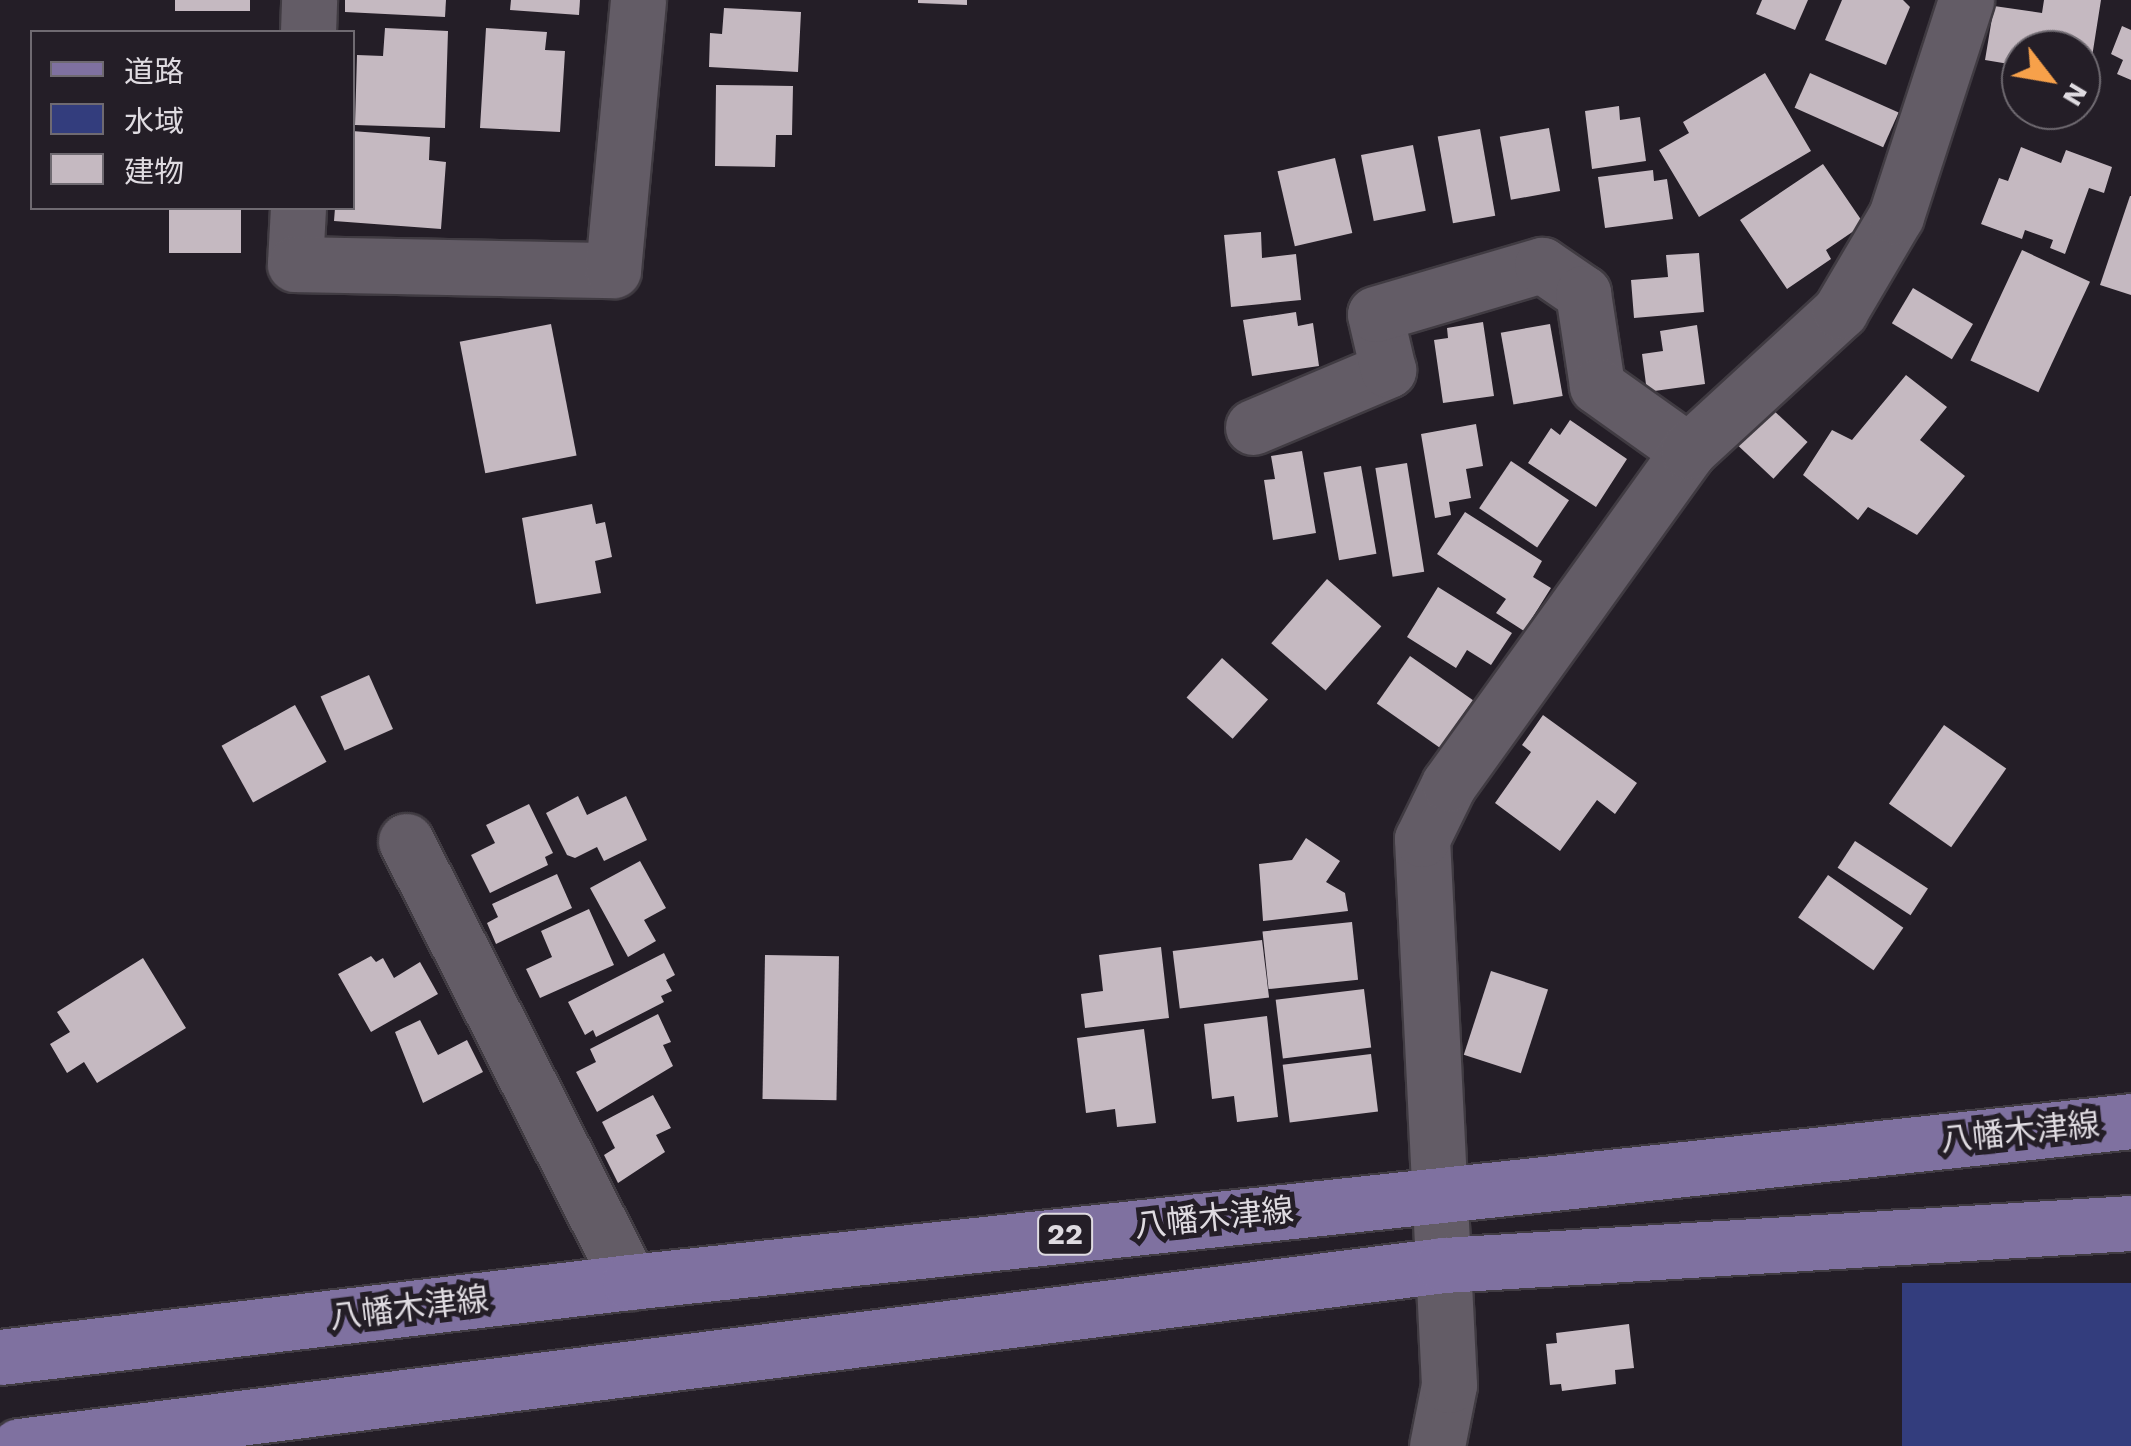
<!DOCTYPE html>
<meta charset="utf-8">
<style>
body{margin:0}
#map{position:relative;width:2131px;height:1446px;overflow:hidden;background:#241e27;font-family:"Work Sans","Noto Sans JP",sans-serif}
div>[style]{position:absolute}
.water>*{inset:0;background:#333d7d;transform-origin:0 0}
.building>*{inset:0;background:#c5b9c1;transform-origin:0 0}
.roads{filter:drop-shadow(2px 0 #403b42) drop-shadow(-2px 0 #403b42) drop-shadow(0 2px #403b42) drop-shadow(0 -2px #403b42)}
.minor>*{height:55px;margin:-27.5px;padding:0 27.5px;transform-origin:27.5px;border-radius:27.5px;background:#635c66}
.major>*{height:55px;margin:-27.5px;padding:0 27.5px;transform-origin:27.5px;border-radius:27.5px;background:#7f71a0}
span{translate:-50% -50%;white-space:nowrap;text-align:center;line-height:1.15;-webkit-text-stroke:10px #241e27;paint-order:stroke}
.shield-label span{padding:2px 8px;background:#241e27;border:2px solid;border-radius:8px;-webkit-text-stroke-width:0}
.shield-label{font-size:30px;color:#dfdbe1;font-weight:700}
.street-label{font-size:32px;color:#dfdbe1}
.legend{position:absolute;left:30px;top:30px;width:325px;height:180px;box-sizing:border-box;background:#241e27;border:2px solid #6f6a71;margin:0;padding:12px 18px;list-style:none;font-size:30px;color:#dfdbe1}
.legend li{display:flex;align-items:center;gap:20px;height:50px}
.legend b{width:50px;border:2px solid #6f6a71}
.north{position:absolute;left:2001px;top:30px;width:100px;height:100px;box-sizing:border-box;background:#241e27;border:2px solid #6f6a71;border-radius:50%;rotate:121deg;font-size:28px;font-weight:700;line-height:40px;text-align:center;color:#dfdbe1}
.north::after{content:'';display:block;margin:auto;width:35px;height:45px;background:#f7a14a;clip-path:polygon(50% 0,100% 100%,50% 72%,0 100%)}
</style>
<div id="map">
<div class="water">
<div style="left:2131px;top:1283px;width:163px;height:229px;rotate:90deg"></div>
</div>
<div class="building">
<div style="left:175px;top:0;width:75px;height:11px"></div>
<div style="clip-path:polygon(345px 0,446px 0,445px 17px,345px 12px)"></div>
<div style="clip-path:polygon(511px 0,580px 0,579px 15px,510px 10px)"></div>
<div style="clip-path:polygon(918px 0,967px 0,967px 5px,918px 3px)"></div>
<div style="clip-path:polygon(1762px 0,1808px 0,1795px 30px,1756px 14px)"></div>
<div style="clip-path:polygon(1842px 0,1903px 0,1910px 7px,1886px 65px,1825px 40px)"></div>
<div style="clip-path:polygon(2044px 0,2101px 0,2089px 76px,2081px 74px,2081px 50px,2021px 50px,2021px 66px,1985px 60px,1994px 6px,2042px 13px)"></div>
<div style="clip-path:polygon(724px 8px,801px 12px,798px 72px,709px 67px,710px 33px,722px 34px)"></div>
<div style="clip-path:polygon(2122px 26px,2131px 30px,2131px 80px,2117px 74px,2123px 60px,2111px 54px)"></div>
<div style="clip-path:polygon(385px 28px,448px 31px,445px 128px,355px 125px,357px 55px,383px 56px)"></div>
<div style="clip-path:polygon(486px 28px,547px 32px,545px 50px,565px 51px,560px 132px,480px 128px)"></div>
<div style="clip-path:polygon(1765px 73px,1811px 151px,1699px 217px,1659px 150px,1689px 133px,1683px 122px)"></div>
<div style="left:1810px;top:73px;width:97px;height:38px;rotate:24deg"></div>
<div style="clip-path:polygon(716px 85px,793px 86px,792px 135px,776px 135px,775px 167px,715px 166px)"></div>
<div style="clip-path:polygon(1619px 106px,1620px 120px,1640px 117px,1646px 161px,1592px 169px,1585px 111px)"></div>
<div style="left:1549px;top:128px;width:64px;height:50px;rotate:80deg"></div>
<div style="left:1480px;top:129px;width:88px;height:43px;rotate:80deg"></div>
<div style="clip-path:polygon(352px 131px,430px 137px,429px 160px,446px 162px,441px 229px,334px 221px,335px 208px,352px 208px)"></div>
<div style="left:1413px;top:145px;width:67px;height:53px;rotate:79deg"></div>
<div style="clip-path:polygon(2021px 147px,2061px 163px,2066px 150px,2112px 167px,2104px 193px,2089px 188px,2065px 254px,2050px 248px,2053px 240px,2025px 230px,2022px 239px,1981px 224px,1999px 178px,2008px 181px)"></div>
<div style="left:1335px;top:158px;width:77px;height:59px;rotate:77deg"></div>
<div style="clip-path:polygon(1823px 164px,1864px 224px,1826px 250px,1831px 259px,1787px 289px,1740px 220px)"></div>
<div style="clip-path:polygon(1653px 170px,1654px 181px,1667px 179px,1673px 219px,1605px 228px,1598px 177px)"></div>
<div style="clip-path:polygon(2130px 196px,2131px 196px,2131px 295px,2100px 285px)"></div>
<div style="left:169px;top:208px;width:72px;height:45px"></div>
<div style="clip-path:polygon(1261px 232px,1262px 258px,1296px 254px,1301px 300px,1231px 307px,1224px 235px)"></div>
<div style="left:2022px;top:250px;width:75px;height:122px;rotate:25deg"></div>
<div style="clip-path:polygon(1699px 253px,1704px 312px,1634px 318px,1631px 280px,1668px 277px,1666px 255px)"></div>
<div style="left:1913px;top:288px;width:70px;height:41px;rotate:31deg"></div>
<div style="clip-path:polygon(1296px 312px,1298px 326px,1313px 323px,1319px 366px,1252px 376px,1243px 320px)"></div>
<div style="clip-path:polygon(1483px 322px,1494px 396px,1443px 403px,1434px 340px,1448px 338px,1447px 328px)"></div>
<div style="left:551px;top:324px;width:134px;height:93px;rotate:79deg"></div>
<div style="left:1550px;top:324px;width:73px;height:50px;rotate:80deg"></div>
<div style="clip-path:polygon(1697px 325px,1705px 384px,1647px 392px,1642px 354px,1663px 351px,1660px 331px)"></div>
<div style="clip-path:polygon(1906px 375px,1947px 407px,1920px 440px,1965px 476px,1917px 535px,1868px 507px,1858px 520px,1803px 475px,1832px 430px,1852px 440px)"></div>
<div style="left:1771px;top:408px;width:50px;height:50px;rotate:43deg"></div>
<div style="clip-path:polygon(1570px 420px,1627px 459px,1596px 507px,1528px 463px,1551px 428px,1560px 435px)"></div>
<div style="clip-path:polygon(1476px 424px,1483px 466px,1466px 469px,1471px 498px,1449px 502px,1451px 515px,1435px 518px,1421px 434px)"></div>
<div style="clip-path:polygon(1302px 451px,1316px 533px,1273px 540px,1264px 480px,1275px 479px,1271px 456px)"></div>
<div style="left:1511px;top:461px;width:70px;height:57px;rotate:34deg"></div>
<div style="left:1407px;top:463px;width:110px;height:32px;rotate:81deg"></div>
<div style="left:1361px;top:466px;width:89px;height:38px;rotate:80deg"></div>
<div style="clip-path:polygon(592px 504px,596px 524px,605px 522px,612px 557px,595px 561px,601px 593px,536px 604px,522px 518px)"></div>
<div style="clip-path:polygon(1465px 512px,1542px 561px,1533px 577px,1551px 588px,1524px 631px,1496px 613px,1506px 599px,1437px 554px)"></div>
<div style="left:1327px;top:579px;width:72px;height:85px;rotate:41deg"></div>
<div style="clip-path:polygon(1438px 587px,1512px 633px,1491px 665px,1467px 650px,1456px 668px,1407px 637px)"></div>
<div style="left:1410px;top:656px;width:77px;height:58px;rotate:35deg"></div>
<div style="left:1222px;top:658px;width:62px;height:53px;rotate:42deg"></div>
<div style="left:369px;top:675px;width:59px;height:53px;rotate:66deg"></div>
<div style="left:295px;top:705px;width:65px;height:84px;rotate:61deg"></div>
<div style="clip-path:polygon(1543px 715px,1637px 783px,1615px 814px,1597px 800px,1560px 851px,1495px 803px,1531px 752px,1522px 745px)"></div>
<div style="left:1944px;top:725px;width:76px;height:96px;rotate:35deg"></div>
<div style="clip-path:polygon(578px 796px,587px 815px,626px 796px,647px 840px,604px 861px,597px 847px,575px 858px,567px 855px,546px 813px)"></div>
<div style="clip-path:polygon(529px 804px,553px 853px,545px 857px,548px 865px,490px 893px,471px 855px,495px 843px,486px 825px)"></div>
<div style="clip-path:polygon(1306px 838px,1340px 861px,1326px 882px,1345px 893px,1348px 911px,1263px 921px,1259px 864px,1292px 860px)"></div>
<div style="left:1855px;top:841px;width:87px;height:32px;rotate:33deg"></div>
<div style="clip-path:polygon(640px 861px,666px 908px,644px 920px,656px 941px,628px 957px,590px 888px)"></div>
<div style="clip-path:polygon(557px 874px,572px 908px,496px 944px,487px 923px,498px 917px,492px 904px)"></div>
<div style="left:1828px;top:875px;width:92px;height:52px;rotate:35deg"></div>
<div style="clip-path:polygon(589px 909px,614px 965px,540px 998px,526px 969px,552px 957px,541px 931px)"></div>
<div style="left:1352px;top:922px;width:58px;height:90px;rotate:84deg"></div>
<div style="left:1262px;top:940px;width:58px;height:90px;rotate:83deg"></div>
<div style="clip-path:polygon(1161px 947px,1169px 1018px,1085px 1028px,1081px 994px,1103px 991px,1099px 955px)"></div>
<div style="clip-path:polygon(664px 953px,675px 975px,666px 980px,672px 991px,661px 996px,664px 1002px,596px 1037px,593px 1030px,585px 1035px,568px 1002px)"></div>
<div style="left:765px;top:955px;width:74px;height:144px;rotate:1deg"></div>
<div style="clip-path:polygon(371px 956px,376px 962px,383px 958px,394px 978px,420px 962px,438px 994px,371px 1032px,338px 974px)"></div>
<div style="clip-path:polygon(143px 958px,186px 1028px,97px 1083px,84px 1062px,67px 1073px,50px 1044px,70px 1032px,57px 1012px)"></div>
<div style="left:1491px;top:971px;width:60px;height:88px;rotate:18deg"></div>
<div style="left:1364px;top:989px;width:59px;height:89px;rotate:83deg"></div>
<div style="clip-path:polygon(658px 1014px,671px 1042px,663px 1045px,673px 1066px,597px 1112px,576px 1072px,596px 1062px,590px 1049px)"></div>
<div style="clip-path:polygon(1267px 1016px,1278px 1117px,1237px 1122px,1234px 1096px,1212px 1099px,1204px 1024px)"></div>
<div style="clip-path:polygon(420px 1020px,438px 1055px,467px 1040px,483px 1072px,423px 1103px,395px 1032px)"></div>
<div style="clip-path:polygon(1144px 1029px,1156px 1123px,1117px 1127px,1115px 1109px,1086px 1113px,1077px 1038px)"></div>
<div style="left:1371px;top:1054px;width:58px;height:89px;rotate:83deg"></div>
<div style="clip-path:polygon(653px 1095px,671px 1128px,656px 1135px,665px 1152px,618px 1183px,604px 1155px,615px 1148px,602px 1122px)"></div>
<div style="clip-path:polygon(1629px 1324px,1634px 1368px,1615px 1370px,1616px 1384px,1562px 1391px,1561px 1384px,1550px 1385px,1546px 1344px,1557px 1343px,1556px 1333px)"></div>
</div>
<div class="roads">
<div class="minor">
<div style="left:308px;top:32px;width:32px;rotate:-88deg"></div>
<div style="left:298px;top:208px;width:56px;rotate:93.1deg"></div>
<div style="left:295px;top:264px;width:318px;rotate:1.1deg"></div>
<div style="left:613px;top:270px;width:271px;rotate:-84.7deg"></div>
<div style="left:1253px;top:427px;width:147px;rotate:-22.9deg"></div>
<div style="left:1388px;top:370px;width:57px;rotate:-103.1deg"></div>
<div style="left:1375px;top:314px;width:174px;rotate:-16.4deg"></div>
<div style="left:1542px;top:265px;width:50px;rotate:34.3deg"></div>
<div style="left:1583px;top:293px;width:94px;rotate:81.4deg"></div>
<div style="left:1597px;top:386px;width:112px;rotate:35.5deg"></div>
<div style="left:406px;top:841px;width:495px;rotate:63.1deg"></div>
<div style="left:1437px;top:1446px;width:62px;rotate:-78.9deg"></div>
<div style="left:1449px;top:1385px;width:547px;rotate:-92.83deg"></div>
<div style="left:1422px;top:839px;width:61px;rotate:-63.9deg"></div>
<div style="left:1449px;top:784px;width:410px;rotate:-54.3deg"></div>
<div style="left:1688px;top:451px;width:207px;rotate:-42.6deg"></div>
<div style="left:1840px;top:311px;width:110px;rotate:-59.5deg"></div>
<div style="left:1896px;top:216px;width:227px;rotate:-72deg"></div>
</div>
<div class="major">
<div style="left:0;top:1357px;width:634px;rotate:-6.79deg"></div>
<div style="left:630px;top:1282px;width:1510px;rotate:-6.12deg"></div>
<div style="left:19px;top:1446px;width:1436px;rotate:-7.24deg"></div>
<div style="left:1444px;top:1265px;width:688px;rotate:-3.5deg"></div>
</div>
</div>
<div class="shield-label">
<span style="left:1065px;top:1234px">22</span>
</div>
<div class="street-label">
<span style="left:2020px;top:1132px;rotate:-6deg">八幡木津線</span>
<span style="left:1214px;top:1218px;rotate:-6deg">八幡木津線</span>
<span style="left:409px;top:1308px;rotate:-7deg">八幡木津線</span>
</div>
<ul class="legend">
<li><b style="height:12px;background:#7f71a0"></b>道路</li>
<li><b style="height:28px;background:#333d7d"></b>水域</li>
<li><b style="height:28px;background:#c5b9c1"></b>建物</li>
</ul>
<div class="north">N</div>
</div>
